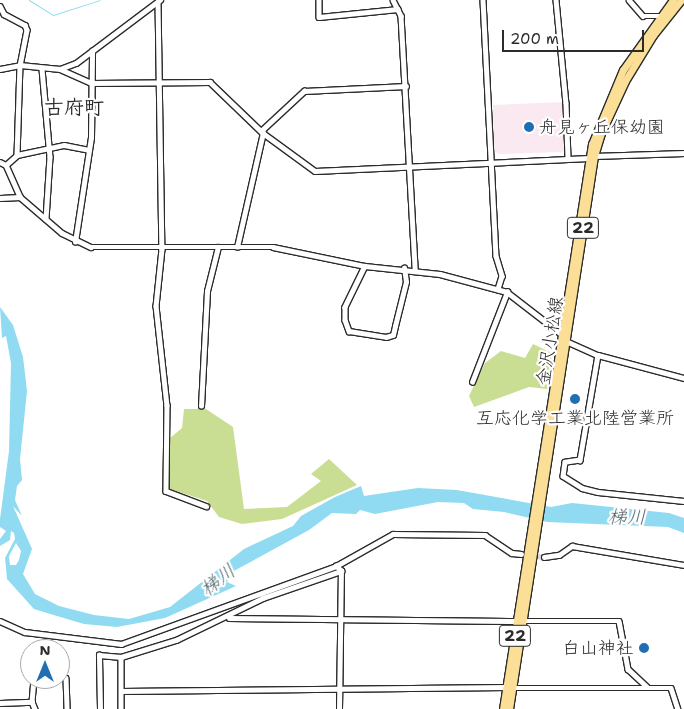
<!DOCTYPE html>
<meta charset="utf-8">
<style>
body{margin:0}
#map{position:relative;width:684px;height:709px;overflow:hidden;background:#fff;font-family:"Shantell Sans","Klee One",sans-serif}
div>[style]{position:absolute}
.built>*{inset:0;background:#fae9f0}
.green>*{inset:0;background:#cade93}
.water>*{inset:0;background:#90dbf1}
.stream>*{height:1px;margin:-0.5px;padding:0 0.5px;transform-origin:0.5px;border-radius:0.5px;background:#90dbf1}
.street-tunnel>*{height:4.5px;margin-top:-2.25px;transform-origin:0;background:repeating-linear-gradient(90deg,#d5d5d5 0 4.5px,transparent 0 6.5px)}
.roads{filter:drop-shadow(1px 0 #2b2b2b) drop-shadow(-1px 0 #2b2b2b) drop-shadow(0 1px #2b2b2b) drop-shadow(0 -1px #2b2b2b)}
.street>*{height:4.5px;margin:-2.25px;padding:0 2.25px;transform-origin:2.25px;border-radius:2.25px;background:#fff}
.primary>*{height:7px;margin:-3.5px;padding:0 3.5px;transform-origin:3.5px;border-radius:3.5px;background:#fbdf96}
.dots>*{width:14px;height:14px;translate:-50% -50%;box-sizing:border-box;border:2px solid #fff;border-radius:50%}
span{translate:-50% -50%;white-space:nowrap;text-align:center;line-height:1.15;-webkit-text-stroke:4.5px #fff;paint-order:stroke}
.shield-label span{padding:1px 4px;background:#fff;border:1px solid;border-radius:4px;-webkit-text-stroke-width:0}
.shield-label{font-size:16px;color:#2b2b2b;font-weight:700}
.poi-label{font-size:18px;color:#2b2b2b}
.left{translate:0 -50%;text-align:left}
.right{translate:-100% -50%;text-align:right}
.street-label{font-size:18px;color:#2b2b2b}
.water-label{font-size:19px;color:#496066;font-style:italic}
.quarter-label{font-size:20px;color:#2b2b2b;font-weight:700}
.north{position:absolute;left:20px;top:639px;width:50px;height:50px;box-sizing:border-box;background:#fff;border:1px solid #aaa;border-radius:50%;rotate:0deg;font-size:14px;font-weight:700;line-height:20px;text-align:center;color:#2b2b2b}
.north::after{content:'';display:block;margin:auto;width:18px;height:22px;background:#1f6fb2;clip-path:polygon(50% 0,100% 100%,50% 72%,0 100%)}
.scale{position:absolute;left:502px;top:30px;width:142px;height:22px;box-sizing:border-box;border:2px solid #2b2b2b;border-top:0;padding-left:6px;font-size:15px;line-height:18px;white-space:nowrap;color:#2b2b2b;-webkit-text-stroke:4px #fff;paint-order:stroke}
</style>
<div id="map">
<div class="built">
<div style="clip-path:polygon(564px 102px,566px 149px,562px 152px,498px 154px,494px 151px,493px 105px)"></div>
</div>
<div class="green">
<div style="clip-path:polygon(533px 344px,552px 353px,547px 389px,529px 387px,474px 407px,469px 396px,485px 363px,501px 351px,525px 358px)"></div>
<div style="clip-path:polygon(184px 409px,206px 409px,233px 427px,244px 509px,287px 507px,321px 481px,311px 474px,329px 459px,357px 485px,282px 519px,242px 524px,219px 517px,207px 501px,170px 489px,170px 438px,182px 428px)"></div>
</div>
<div class="water">
<div style="clip-path:polygon(evenodd,0 307px,13px 325px,23px 357px,27px 391px,20px 459px,22px 480px,17px 486px,15px 500px,22px 516px,13px 506px,32px 549px,23px 574px,35px 594px,59px 606px,94px 615px,129px 619px,170px 607px,244px 549px,293px 526px,301px 516px,335px 497px,361px 486px,364px 496px,418px 488px,457px 490px,551px 507px,572px 503px,669px 513px,684px 518px,684px 533px,668px 527px,547px 522px,504px 512px,473px 509px,464px 503px,438px 502px,375px 514px,360px 510px,356px 514px,332px 513px,309px 530px,232px 572px,227px 582px,236px 586px,165px 618px,117px 627px,84px 624px,47px 613px,34px 609px,7px 579px,5px 558px,15px 539px,14px 533px,11px 531px,10px 540px,0 546px,0 539px,6px 531px,0 527px,0 519px,9px 451px,11px 363px,6px 336px,2px 338px,0 307px,16px 543px,21px 551px,19px 560px,16px 565px,10px 565px,9px 556px,16px 543px)"></div>
</div>
<div class="stream">
<div style="left:29px;top:0;width:28px;rotate:32deg"></div>
<div style="left:53px;top:15px;width:49px;rotate:-17.7deg"></div>
</div>
<div class="street-tunnel">
<div style="left:531px;top:555px;width:13px;rotate:9deg"></div>
</div>
<div class="roads">
<div class="street">
<div style="left:319px;top:0;width:17px;rotate:90deg"></div>
<div style="left:319px;top:17px;width:79px;rotate:-5.8deg"></div>
<div style="left:393px;top:0;width:18px;rotate:63deg"></div>
<div style="left:401px;top:16px;width:254px;rotate:86.8deg"></div>
<div style="left:483px;top:0;width:256px;rotate:87.1deg"></div>
<div style="left:496px;top:256px;width:21px;rotate:73deg"></div>
<div style="left:502px;top:276px;width:14px;rotate:107deg"></div>
<div style="left:556px;top:0;width:103px;rotate:84.5deg"></div>
<div style="left:566px;top:103px;width:55px;rotate:87.9deg"></div>
<div style="left:629px;top:0;width:21px;rotate:49deg"></div>
<div style="left:643px;top:16px;width:18px"></div>
<div style="left:158px;top:2px;width:247px;rotate:89.1deg"></div>
<div style="left:162px;top:249px;width:57px;rotate:96deg"></div>
<div style="left:156px;top:306px;width:100px;rotate:83.7deg"></div>
<div style="left:167px;top:405px;width:86px;rotate:90.7deg"></div>
<div style="left:166px;top:491px;width:43px;rotate:20.6deg"></div>
<div style="left:0;top:6px;width:9px;rotate:63deg"></div>
<div style="left:4px;top:14px;width:24px;rotate:28deg"></div>
<div style="left:25px;top:25px;width:5px;rotate:68deg"></div>
<div style="left:27px;top:30px;width:36px;rotate:101deg"></div>
<div style="left:20px;top:65px;width:90px;rotate:91.9deg"></div>
<div style="left:0;top:69px;width:20px;rotate:-11deg"></div>
<div style="left:20px;top:65px;width:40px;rotate:5.7deg"></div>
<div style="left:60px;top:69px;width:17px;rotate:-21deg"></div>
<div style="left:76px;top:63px;width:105px;rotate:-36.9deg"></div>
<div style="left:42px;top:69px;width:88px;rotate:84.8deg"></div>
<div style="left:50px;top:157px;width:62px;rotate:93.7deg"></div>
<div style="left:60px;top:69px;width:34px;rotate:24deg"></div>
<div style="left:91px;top:83px;width:119px;rotate:-0.5deg"></div>
<div style="left:210px;top:82px;width:74px;rotate:43.9deg"></div>
<div style="left:263px;top:133px;width:64px;rotate:36.2deg"></div>
<div style="left:315px;top:171px;width:274px;rotate:-2.7deg"></div>
<div style="left:261px;top:131px;width:59px;rotate:-42.9deg"></div>
<div style="left:304px;top:91px;width:102px;rotate:-2.8deg"></div>
<div style="left:594px;top:156px;width:90px;rotate:-1.9deg"></div>
<div style="left:0;top:162px;width:7px;rotate:27deg"></div>
<div style="left:6px;top:165px;width:35px;rotate:66deg"></div>
<div style="left:20px;top:197px;width:55px;rotate:40.6deg"></div>
<div style="left:62px;top:233px;width:32px;rotate:26deg"></div>
<div style="left:91px;top:247px;width:182px"></div>
<div style="left:273px;top:247px;width:94px;rotate:11.7deg"></div>
<div style="left:365px;top:266px;width:75px;rotate:6.1deg"></div>
<div style="left:440px;top:274px;width:69px;rotate:15deg"></div>
<div style="left:507px;top:292px;width:67px;rotate:37.7deg"></div>
<div style="left:6px;top:165px;width:15px;rotate:-42deg"></div>
<div style="left:17px;top:155px;width:48px;rotate:-12deg"></div>
<div style="left:64px;top:145px;width:25px;rotate:11deg"></div>
<div style="left:0;top:198px;width:20px;rotate:-3deg"></div>
<div style="left:75px;top:242px;width:105px;rotate:-81.3deg"></div>
<div style="left:91px;top:138px;width:87px;rotate:-89.3deg"></div>
<div style="left:237px;top:247px;width:117px;rotate:-77.2deg"></div>
<div style="left:365px;top:266px;width:46px;rotate:116deg"></div>
<div style="left:345px;top:307px;width:13px;rotate:90deg"></div>
<div style="left:345px;top:320px;width:12px;rotate:70deg"></div>
<div style="left:349px;top:331px;width:37px;rotate:9deg"></div>
<div style="left:386px;top:337px;width:7px;rotate:-16deg"></div>
<div style="left:393px;top:335px;width:9px;rotate:-77deg"></div>
<div style="left:395px;top:326px;width:45px;rotate:-76deg"></div>
<div style="left:406px;top:282px;width:14px;rotate:-98deg"></div>
<div style="left:566px;top:341px;width:35px;rotate:24deg"></div>
<div style="left:598px;top:355px;width:89px;rotate:15deg"></div>
<div style="left:598px;top:355px;width:107px;rotate:99.7deg"></div>
<div style="left:580px;top:460px;width:15px;rotate:172deg"></div>
<div style="left:565px;top:462px;width:14px;rotate:98deg"></div>
<div style="left:563px;top:476px;width:22px;rotate:32deg"></div>
<div style="left:582px;top:488px;width:16px;rotate:14deg"></div>
<div style="left:598px;top:492px;width:86px;rotate:6deg"></div>
<div style="left:472px;top:382px;width:97px;rotate:-68.7deg"></div>
<div style="left:201px;top:406px;width:115px;rotate:-87deg"></div>
<div style="left:207px;top:291px;width:45px;rotate:-76deg"></div>
<div style="left:544px;top:557px;width:15px;rotate:-8deg"></div>
<div style="left:559px;top:555px;width:16px;rotate:-35deg"></div>
<div style="left:572px;top:546px;width:114px;rotate:9.6deg"></div>
<div style="left:229px;top:618px;width:288px;rotate:0.6deg"></div>
<div style="left:0;top:621px;width:27px;rotate:24deg"></div>
<div style="left:25px;top:632px;width:97px;rotate:7.1deg"></div>
<div style="left:121px;top:644px;width:229px;rotate:-19.9deg"></div>
<div style="left:523px;top:621px;width:96px"></div>
<div style="left:619px;top:621px;width:49px;rotate:79.4deg"></div>
<div style="left:628px;top:669px;width:26px;rotate:43deg"></div>
<div style="left:121px;top:657px;width:52px;rotate:90deg"></div>
<div style="left:60px;top:678px;width:6px"></div>
<div style="left:66px;top:678px;width:31px;rotate:88deg"></div>
<div style="left:34px;top:679px;width:23px;rotate:95deg"></div>
<div style="left:32px;top:702px;width:8px;rotate:67deg"></div>
<div style="left:513px;top:688px;width:158px"></div>
<div style="left:671px;top:688px;width:22px;rotate:72deg"></div>
<div style="left:121px;top:691px;width:386px;rotate:-0.6deg"></div>
<div style="left:0;top:703px;width:32px;rotate:-2deg"></div>
<div style="left:100px;top:709px;width:54px;rotate:-91.1deg"></div>
<div style="left:99px;top:655px;width:22px;rotate:5deg"></div>
<div style="left:121px;top:657px;width:58px;rotate:-17.2deg"></div>
<div style="left:176px;top:640px;width:97px;rotate:-25.8deg"></div>
<div style="left:263px;top:598px;width:83px;rotate:-19.1deg"></div>
<div style="left:339px;top:709px;width:138px;rotate:-89.2deg"></div>
<div style="left:341px;top:571px;width:7px;rotate:-135deg"></div>
<div style="left:336px;top:566px;width:65px;rotate:-29.3deg"></div>
<div style="left:393px;top:534px;width:92px;rotate:0.6deg"></div>
<div style="left:485px;top:535px;width:32px;rotate:34deg"></div>
<div style="left:512px;top:553px;width:9px;rotate:6deg"></div>
</div>
<div class="primary">
<div style="left:503px;top:709px;width:572px;rotate:-81.05deg"></div>
<div style="left:592px;top:144px;width:80px;rotate:-67.3deg"></div>
<div style="left:623px;top:70px;width:86px;rotate:-54.5deg"></div>
<div style="left:509px;top:709px;width:559px;rotate:-81.26deg"></div>
<div style="left:594px;top:156px;width:24px;rotate:-73deg"></div>
<div style="left:601px;top:133px;width:57px;rotate:-65.2deg"></div>
<div style="left:625px;top:81px;width:54px;rotate:-58.7deg"></div>
<div style="left:653px;top:35px;width:45px;rotate:-51.3deg"></div>
</div>
</div>
<div class="dots">
<div style="left:529px;top:127px;background:#1f6fb2"></div>
<div style="left:575px;top:399px;background:#1f6fb2"></div>
<div style="left:644px;top:648px;background:#1f6fb2"></div>
</div>
<div class="shield-label">
<span style="left:583px;top:228px">22</span>
<span style="left:515px;top:636px">22</span>
</div>
<div class="poi-label">
<span class="left" style="left:539px;top:127px">舟見ヶ丘保幼園</span>
<span style="left:575px;top:418px">互応化学工業北陸営業所</span>
<span class="right" style="left:634px;top:648px">白山神社</span>
</div>
<div class="street-label">
<span style="left:550px;top:341px;rotate:-81deg">金沢小松線</span>
</div>
<div class="water-label">
<span style="left:627px;top:517px;rotate:1deg">梯川</span>
<span style="left:218px;top:580px;rotate:-38deg">梯川</span>
</div>
<div class="quarter-label">
<span style="left:74px;top:107px">古府町</span>
</div>
<div class="north">N</div>
<div class="scale">200 m</div>
</div>
